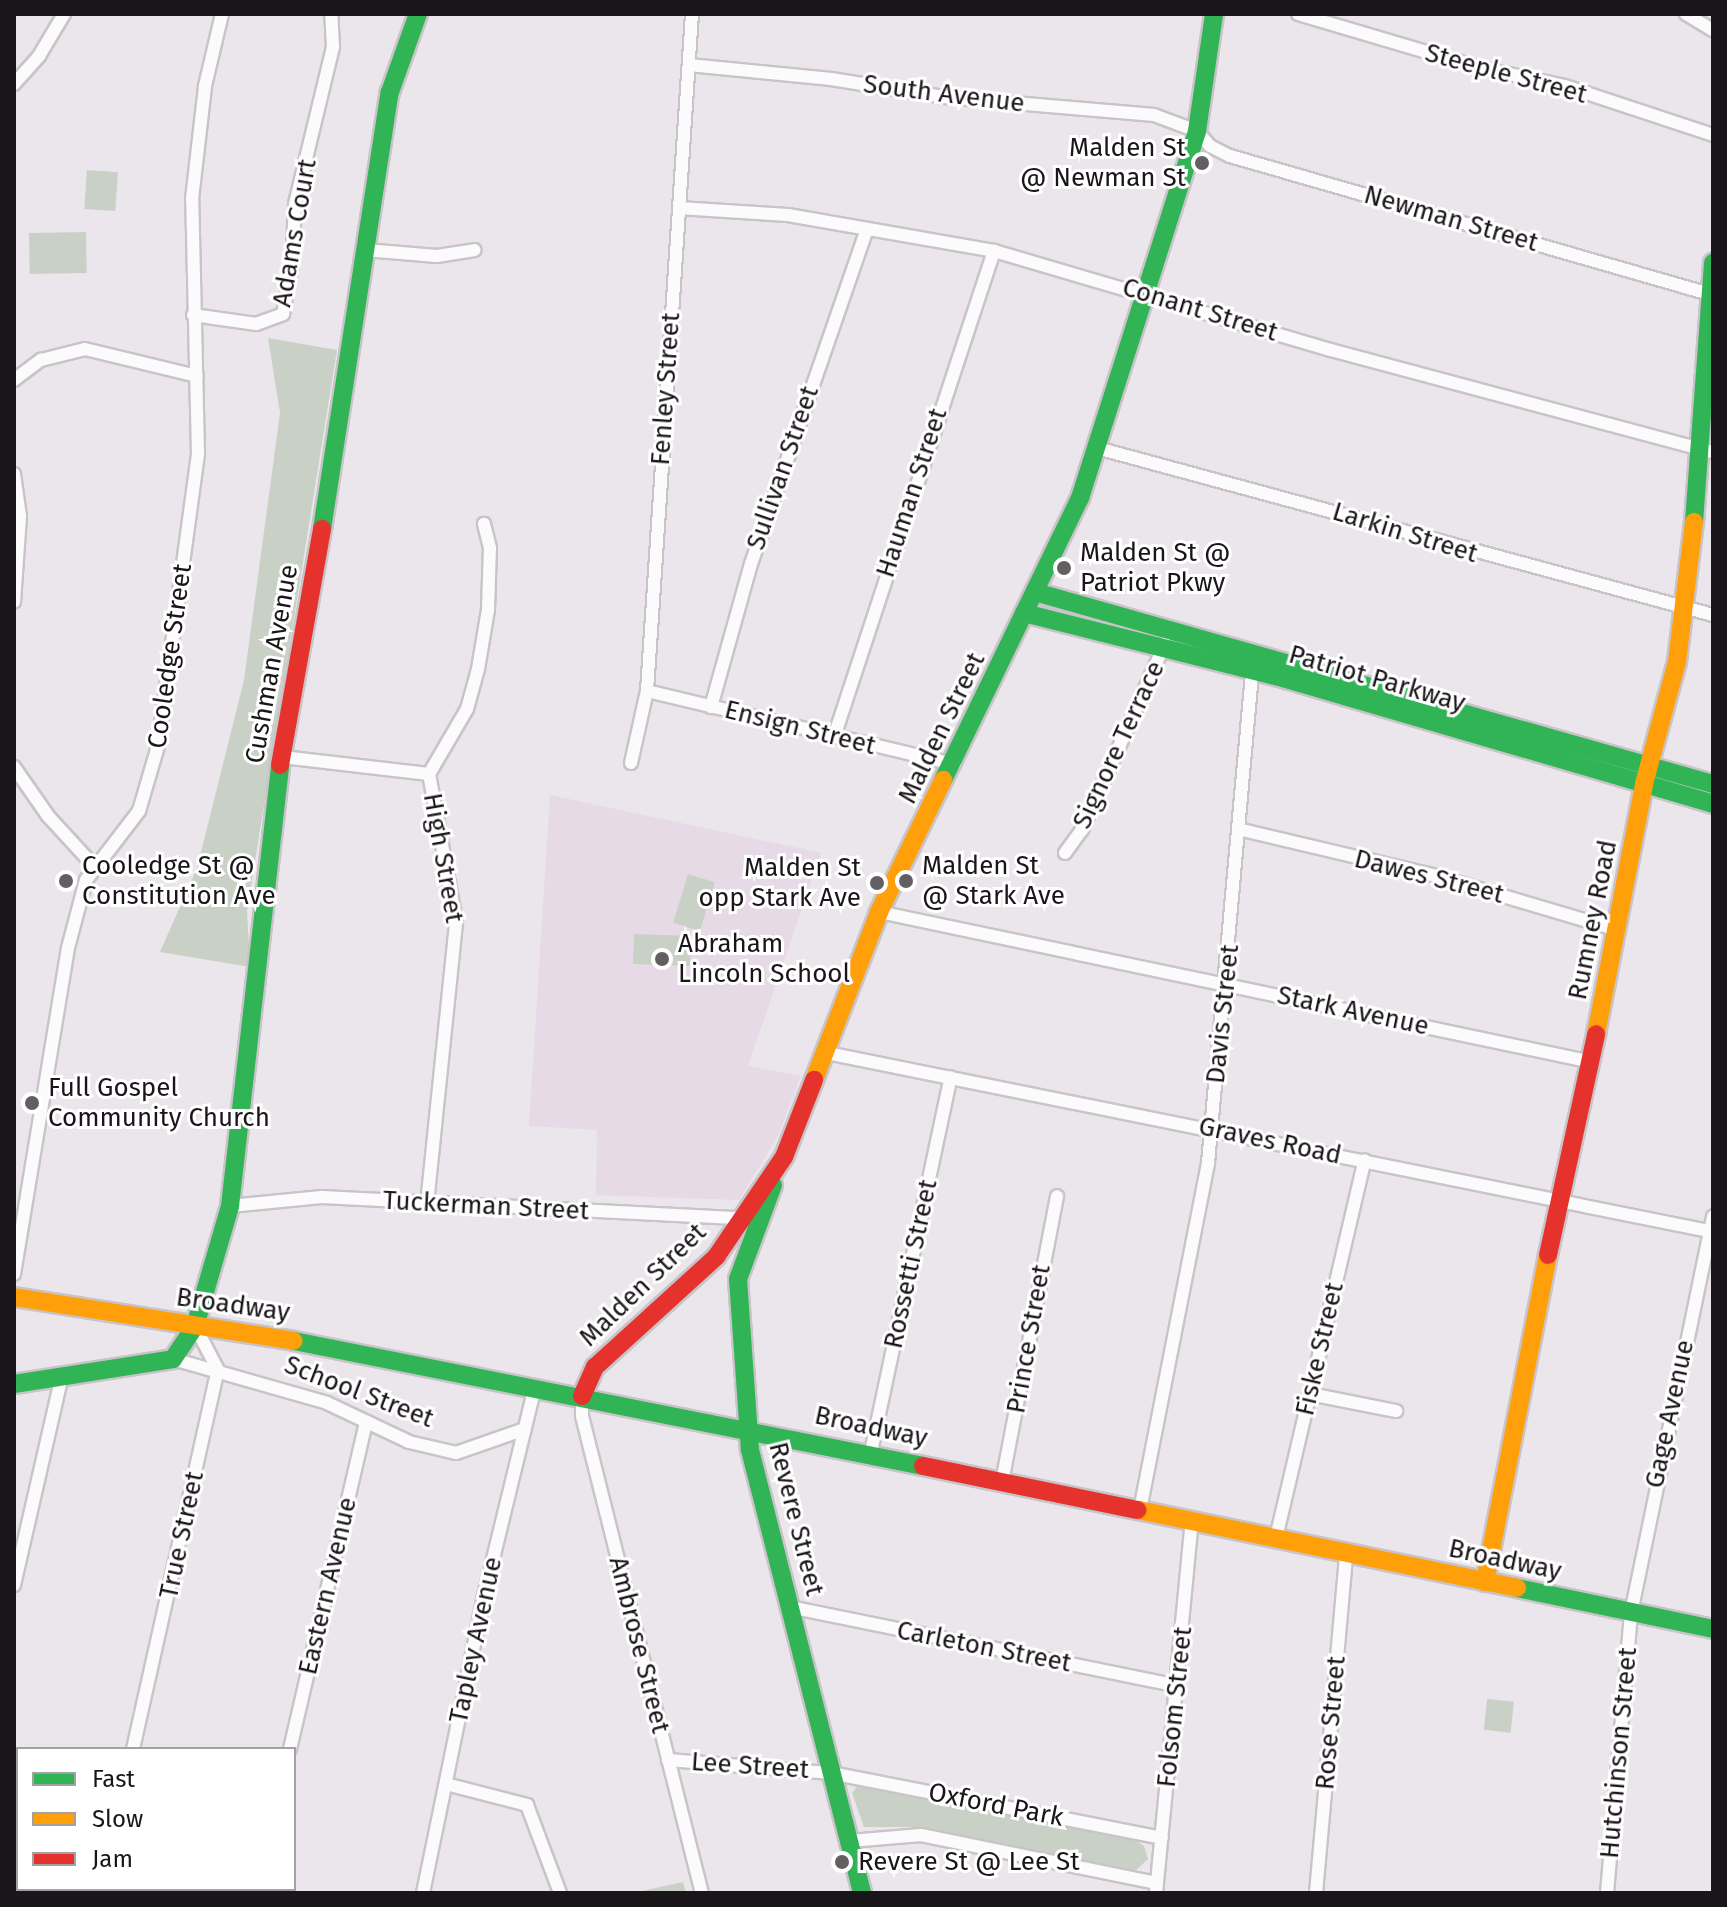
<!DOCTYPE html>
<style>
body{margin:0}
#map{position:relative;width:1727px;height:1907px;overflow:hidden;background:#ebe6eb;font-family:"Fira Sans",sans-serif}
div>[style]{position:absolute}
.built>*{inset:0;background:#e5dae5}
.green>*{inset:0;background:#c9d1c7;transform-origin:0 0}
.roads{filter:drop-shadow(2px 0 #c8c4c8) drop-shadow(-2px 0 #c8c4c8) drop-shadow(0 2px #c8c4c8) drop-shadow(0 -2px #c8c4c8)}
.street>*{height:12px;margin:-6px;padding:0 6px;transform-origin:6px;border-radius:6px;background:#fcfbfc}
.fast>*{height:18px;margin:-9px;padding:0 9px;transform-origin:9px;border-radius:9px;background:#30b455}
.slow>*{height:18px;margin:-9px;padding:0 9px;transform-origin:9px;border-radius:9px;background:#ff9f0a}
.jam>*{height:18px;margin:-9px;padding:0 9px;transform-origin:9px;border-radius:9px;background:#e5322d}
.dots>*{width:22px;height:22px;translate:-50% -50%;box-sizing:border-box;border:4px solid #fff;border-radius:50%}
span{translate:-50% -50%;white-space:nowrap;text-align:center;line-height:1.15;-webkit-text-stroke:6px #fff;paint-order:stroke}
.street-label{font-size:26px;color:#191519}
.poi-label{font-size:26px;color:#191519}
.right{translate:-100% -50%;text-align:right}
.left{translate:0 -50%;text-align:left}
.frame{position:absolute;inset:0;border:16px solid #191519;pointer-events:none}
.legend{position:absolute;left:16px;top:1747px;width:280px;height:144px;box-sizing:border-box;background:#fff;border:2px solid #a3a1a3;margin:0;padding:10px 14px;list-style:none;font-size:24px;color:#191519}
.legend li{display:flex;align-items:center;gap:16px;height:40px}
.legend b{width:40px;border:2px solid #a3a1a3}
</style>
<div id="map">
<div class="built">
<div style="clip-path:polygon(550px 795px,821px 853px,748px 1066px,801px 1076px,779px 1134px,739px 1200px,596px 1195px,597px 1130px,529px 1126px)"></div>
<div style="clip-path:polygon(14px 1832px,18px 1889px,179px 1889px,178px 1893px,14px 1893px)"></div>
</div>
<div class="green">
<div style="left:87px;top:170px;width:31px;height:39px;rotate:4deg"></div>
<div style="left:86px;top:232px;width:41px;height:57px;rotate:89deg"></div>
<div style="clip-path:polygon(268px 338px,337px 350px,247px 911px,250px 967px,160px 952px,197px 868px,244px 680px,280px 413px)"></div>
<div style="left:688px;top:874px;width:28px;height:51px;rotate:17deg"></div>
<div style="left:634px;top:934px;width:57px;height:30px;rotate:2deg"></div>
<div style="left:1487px;top:1699px;width:27px;height:31px;rotate:6deg"></div>
<div style="clip-path:polygon(859px 1784px,1135px 1840px,1144px 1846px,1148px 1859px,1133px 1873px,909px 1827px,864px 1827px,852px 1793px)"></div>
<div style="clip-path:polygon(683px 1882px,686px 1893px,633px 1893px)"></div>
</div>
<div class="roads">
<div class="street">
<div style="left:1298px;top:14px;width:187px;rotate:16.5deg"></div>
<div style="left:1477px;top:67px;width:90px;rotate:12.2deg"></div>
<div style="left:1565px;top:86px;width:156px;rotate:18.3deg"></div>
<div style="left:1686px;top:14px;width:31px;rotate:31deg"></div>
<div style="left:689px;top:65px;width:143px;rotate:5.6deg"></div>
<div style="left:831px;top:79px;width:114px;rotate:9.1deg"></div>
<div style="left:944px;top:97px;width:211px;rotate:4.9deg"></div>
<div style="left:1154px;top:115px;width:46px;rotate:20.4deg"></div>
<div style="left:1197px;top:131px;width:20px;rotate:49deg"></div>
<div style="left:1210px;top:146px;width:22px;rotate:27deg"></div>
<div style="left:1230px;top:156px;width:503px;rotate:16.06deg"></div>
<div style="left:14px;top:84px;width:38px;rotate:-48deg"></div>
<div style="left:39px;top:56px;width:49px;rotate:-59.2deg"></div>
<div style="left:679px;top:208px;width:109px;rotate:3.7deg"></div>
<div style="left:788px;top:215px;width:209px;rotate:9.9deg"></div>
<div style="left:994px;top:251px;width:351px;rotate:16.4deg"></div>
<div style="left:1331px;top:350px;width:395px;rotate:15deg"></div>
<div style="left:365px;top:250px;width:72px;rotate:4.8deg"></div>
<div style="left:437px;top:256px;width:38px;rotate:-9deg"></div>
<div style="left:193px;top:315px;width:64px;rotate:8.1deg"></div>
<div style="left:256px;top:324px;width:29px;rotate:-20deg"></div>
<div style="left:283px;top:314px;width:49px;rotate:-79.4deg"></div>
<div style="left:292px;top:266px;width:62px;rotate:-87.2deg"></div>
<div style="left:295px;top:204px;width:162px;rotate:-76.4deg"></div>
<div style="left:333px;top:47px;width:33px;rotate:-93deg"></div>
<div style="left:14px;top:380px;width:34px;rotate:-37deg"></div>
<div style="left:41px;top:360px;width:45px;rotate:-14deg"></div>
<div style="left:85px;top:349px;width:115px;rotate:13.6deg"></div>
<div style="left:1097px;top:448px;width:638px;rotate:15.17deg"></div>
<div style="left:14px;top:474px;width:42px;rotate:81.9deg"></div>
<div style="left:20px;top:516px;width:86px;rotate:94deg"></div>
<div style="left:647px;top:691px;width:316px;rotate:13.4deg"></div>
<div style="left:711px;top:707px;width:148px;rotate:-74.4deg"></div>
<div style="left:751px;top:564px;width:351px;rotate:-70.9deg"></div>
<div style="left:834px;top:737px;width:512px;rotate:-71.78deg"></div>
<div style="left:282px;top:757px;width:148px;rotate:6.6deg"></div>
<div style="left:631px;top:763px;width:74px;rotate:-77.5deg"></div>
<div style="left:647px;top:691px;width:678px;rotate:-86.2deg"></div>
<div style="left:14px;top:767px;width:60px;rotate:55.2deg"></div>
<div style="left:48px;top:816px;width:68px;rotate:47.4deg"></div>
<div style="left:1238px;top:829px;width:199px;rotate:13.3deg"></div>
<div style="left:1432px;top:875px;width:194px;rotate:16.5deg"></div>
<div style="left:1065px;top:853px;width:29px;rotate:-54deg"></div>
<div style="left:1082px;top:830px;width:204px;rotate:-66deg"></div>
<div style="left:879px;top:912px;width:729px;rotate:11.88deg"></div>
<div style="left:827px;top:1053px;width:904px;rotate:11.42deg"></div>
<div style="left:427px;top:1204px;width:284px;rotate:-84.1deg"></div>
<div style="left:456px;top:921px;width:149px;rotate:-100.4deg"></div>
<div style="left:429px;top:774px;width:75px;rotate:-59.7deg"></div>
<div style="left:467px;top:709px;width:41px;rotate:-74.6deg"></div>
<div style="left:478px;top:669px;width:60px;rotate:-80.4deg"></div>
<div style="left:488px;top:610px;width:62px;rotate:-88.2deg"></div>
<div style="left:490px;top:548px;width:25px;rotate:-104deg"></div>
<div style="left:230px;top:1206px;width:92px;rotate:-5.6deg"></div>
<div style="left:322px;top:1197px;width:421px;rotate:2.9deg"></div>
<div style="left:14px;top:1274px;width:330px;rotate:-80.6deg"></div>
<div style="left:68px;top:948px;width:70px;rotate:-75.2deg"></div>
<div style="left:86px;top:880px;width:87px;rotate:-52.5deg"></div>
<div style="left:139px;top:811px;width:68px;rotate:-73.7deg"></div>
<div style="left:158px;top:746px;width:295px;rotate:-82.2deg"></div>
<div style="left:198px;top:454px;width:255px;rotate:-91.3deg"></div>
<div style="left:192px;top:199px;width:114px;rotate:-83.4deg"></div>
<div style="left:205px;top:86px;width:74px;rotate:-76.7deg"></div>
<div style="left:173px;top:1359px;width:160px;rotate:15.9deg"></div>
<div style="left:327px;top:1403px;width:91px;rotate:25.4deg"></div>
<div style="left:409px;top:1442px;width:48px;rotate:13.2deg"></div>
<div style="left:456px;top:1453px;width:73px;rotate:-19.2deg"></div>
<div style="left:1310px;top:1394px;width:88px;rotate:11.2deg"></div>
<div style="left:582px;top:1396px;width:20px;rotate:90deg"></div>
<div style="left:582px;top:1416px;width:492px;rotate:75.9deg"></div>
<div style="left:871px;top:1452px;width:383px;rotate:-78deg"></div>
<div style="left:1002px;top:1482px;width:291px;rotate:-79.1deg"></div>
<div style="left:1140px;top:1510px;width:354px;rotate:-78.9deg"></div>
<div style="left:1208px;top:1163px;width:502px;rotate:-84.86deg"></div>
<div style="left:1276px;top:1538px;width:388px;rotate:-76.8deg"></div>
<div style="left:14px;top:1585px;width:214px;rotate:-77.1deg"></div>
<div style="left:790px;top:1607px;width:396px;rotate:11.5deg"></div>
<div style="left:133px;top:1749px;width:388px;rotate:-77.4deg"></div>
<div style="left:218px;top:1370px;width:50px;rotate:-117.6deg"></div>
<div style="left:290px;top:1749px;width:336px;rotate:-76.9deg"></div>
<div style="left:668px;top:1760px;width:164px;rotate:4.6deg"></div>
<div style="left:831px;top:1773px;width:337px;rotate:11.1deg"></div>
<div style="left:446px;top:1784px;width:84px;rotate:14.5deg"></div>
<div style="left:527px;top:1805px;width:94px;rotate:69.4deg"></div>
<div style="left:850px;top:1841px;width:71px;rotate:-4.8deg"></div>
<div style="left:921px;top:1835px;width:241px;rotate:11.5deg"></div>
<div style="left:257px;top:1893px;width:4px;rotate:-76deg"></div>
<div style="left:423px;top:1893px;width:299px;rotate:-78.4deg"></div>
<div style="left:483px;top:1600px;width:219px;rotate:-76.3deg"></div>
<div style="left:1156px;top:1893px;width:374px;rotate:-84.5deg"></div>
<div style="left:1316px;top:1893px;width:340px;rotate:-84.9deg"></div>
<div style="left:1607px;top:1893px;width:281px;rotate:-85.1deg"></div>
<div style="left:1631px;top:1613px;width:405px;rotate:-78.3deg"></div>
</div>
<div class="fast">
<div style="left:1694px;top:522px;width:260px;rotate:-85.8deg"></div>
<div style="left:322px;top:529px;width:442px;rotate:-81.2deg"></div>
<div style="left:390px;top:92px;width:83px;rotate:-70.3deg"></div>
<div style="left:1035px;top:592px;width:705px;rotate:15.81deg"></div>
<div style="left:1024px;top:613px;width:267px;rotate:14.1deg"></div>
<div style="left:1283px;top:678px;width:448px;rotate:16.3deg"></div>
<div style="left:943px;top:780px;width:314px;rotate:-64.1deg"></div>
<div style="left:1080px;top:498px;width:385px;rotate:-72.3deg"></div>
<div style="left:1197px;top:131px;width:118px;rotate:-81.7deg"></div>
<div style="left:773px;top:1185px;width:100px;rotate:110.4deg"></div>
<div style="left:738px;top:1279px;width:171px;rotate:86deg"></div>
<div style="left:750px;top:1450px;width:457px;rotate:75.8deg"></div>
<div style="left:294px;top:1341px;width:641px;rotate:11.24deg"></div>
<div style="left:14px;top:1384px;width:161px;rotate:-8.9deg"></div>
<div style="left:173px;top:1359px;width:40px;rotate:-56deg"></div>
<div style="left:195px;top:1326px;width:125px;rotate:-73.7deg"></div>
<div style="left:230px;top:1206px;width:444px;rotate:-83.5deg"></div>
<div style="left:1517px;top:1588px;width:200px;rotate:11.8deg"></div>
</div>
<div class="slow">
<div style="left:1596px;top:1034px;width:255px;rotate:-79.1deg"></div>
<div style="left:1644px;top:784px;width:126px;rotate:-74.9deg"></div>
<div style="left:1677px;top:662px;width:141px;rotate:-83.1deg"></div>
<div style="left:814px;top:1080px;width:180px;rotate:-68.8deg"></div>
<div style="left:879px;top:912px;width:147px;rotate:-64.1deg"></div>
<div style="left:14px;top:1297px;width:283px;rotate:8.9deg"></div>
<div style="left:1138px;top:1510px;width:387px;rotate:11.6deg"></div>
<div style="left:1485px;top:1582px;width:333px;rotate:-79.1deg"></div>
</div>
<div class="jam">
<div style="left:280px;top:765px;width:240px;rotate:-79.9deg"></div>
<div style="left:1548px;top:1255px;width:226px;rotate:-77.7deg"></div>
<div style="left:582px;top:1396px;width:32px;rotate:-66deg"></div>
<div style="left:595px;top:1367px;width:164px;rotate:-42.3deg"></div>
<div style="left:716px;top:1257px;width:121px;rotate:-55.8deg"></div>
<div style="left:784px;top:1157px;width:83px;rotate:-68.7deg"></div>
<div style="left:923px;top:1466px;width:219px;rotate:11.6deg"></div>
</div>
</div>
<div class="dots">
<div style="left:1202px;top:163px;background:#625e62"></div>
<div style="left:1064px;top:568px;background:#625e62"></div>
<div style="left:66px;top:881px;background:#625e62"></div>
<div style="left:906px;top:881px;background:#625e62"></div>
<div style="left:877px;top:883px;background:#625e62"></div>
<div style="left:662px;top:959px;background:#625e62"></div>
<div style="left:32px;top:1103px;background:#625e62"></div>
<div style="left:842px;top:1862px;background:#625e62"></div>
</div>
<div class="street-label">
<span style="left:1506px;top:74px;rotate:15deg">Steeple Street</span>
<span style="left:944px;top:94px;rotate:7deg">South Avenue</span>
<span style="left:1451px;top:219px;rotate:16deg">Newman Street</span>
<span style="left:295px;top:233px;rotate:-80deg">Adams Court</span>
<span style="left:1200px;top:310px;rotate:17deg">Conant Street</span>
<span style="left:666px;top:389px;rotate:-86deg">Fenley Street</span>
<span style="left:783px;top:468px;rotate:-71deg">Sullivan Street</span>
<span style="left:912px;top:493px;rotate:-72deg">Hauman Street</span>
<span style="left:1405px;top:533px;rotate:17deg">Larkin Street</span>
<span style="left:170px;top:656px;rotate:-82deg">Cooledge Street</span>
<span style="left:272px;top:664px;rotate:-80deg">Cushman Avenue</span>
<span style="left:1377px;top:679px;rotate:16deg">Patriot Parkway</span>
<span style="left:800px;top:728px;rotate:14deg">Ensign Street</span>
<span style="left:942px;top:728px;rotate:-64deg">Malden Street</span>
<span style="left:1119px;top:745px;rotate:-65deg">Signore Terrace</span>
<span style="left:443px;top:858px;rotate:80deg">High Street</span>
<span style="left:1429px;top:877px;rotate:14deg">Dawes Street</span>
<span style="left:1593px;top:920px;rotate:-79deg">Rumney Road</span>
<span style="left:1353px;top:1011px;rotate:12deg">Stark Avenue</span>
<span style="left:1223px;top:1014px;rotate:-84deg">Davis Street</span>
<span style="left:1270px;top:1141px;rotate:12deg">Graves Road</span>
<span style="left:486px;top:1206px;rotate:3deg">Tuckerman Street</span>
<span style="left:911px;top:1264px;rotate:-78deg">Rossetti Street</span>
<span style="left:643px;top:1285px;rotate:-44deg">Malden Street</span>
<span style="left:233px;top:1305px;rotate:8deg">Broadway</span>
<span style="left:1029px;top:1339px;rotate:-80deg">Prince Street</span>
<span style="left:1320px;top:1349px;rotate:-77deg">Fiske Street</span>
<span style="left:359px;top:1392px;rotate:21deg">School Street</span>
<span style="left:1670px;top:1414px;rotate:-78deg">Gage Avenue</span>
<span style="left:871px;top:1427px;rotate:12deg">Broadway</span>
<span style="left:796px;top:1519px;rotate:76deg">Revere Street</span>
<span style="left:182px;top:1535px;rotate:-78deg">True Street</span>
<span style="left:1505px;top:1560px;rotate:12deg">Broadway</span>
<span style="left:328px;top:1586px;rotate:-77deg">Eastern Avenue</span>
<span style="left:476px;top:1640px;rotate:-78deg">Tapley Avenue</span>
<span style="left:639px;top:1645px;rotate:76deg">Ambrose Street</span>
<span style="left:984px;top:1647px;rotate:11deg">Carleton Street</span>
<span style="left:1175px;top:1707px;rotate:-84deg">Folsom Street</span>
<span style="left:1331px;top:1723px;rotate:-85deg">Rose Street</span>
<span style="left:1619px;top:1753px;rotate:-85deg">Hutchinson Street</span>
<span style="left:750px;top:1766px;rotate:4deg">Lee Street</span>
<span style="left:996px;top:1805px;rotate:11deg">Oxford Park</span>
</div>
<div class="poi-label">
<span class="right" style="left:1186px;top:163px">Malden St<br>@ Newman St</span>
<span class="left" style="left:1080px;top:568px">Malden St @<br>Patriot Pkwy</span>
<span class="left" style="left:82px;top:881px">Cooledge St @<br>Constitution Ave</span>
<span class="left" style="left:922px;top:881px">Malden St<br>@ Stark Ave</span>
<span class="right" style="left:861px;top:883px">Malden St<br>opp Stark Ave</span>
<span class="left" style="left:678px;top:959px">Abraham<br>Lincoln School</span>
<span class="left" style="left:48px;top:1103px">Full Gospel<br>Community Church</span>
<span class="left" style="left:858px;top:1862px">Revere St @ Lee St</span>
</div>
<div class="frame"></div>
<ul class="legend">
<li><b style="height:10px;background:#30b455"></b>Fast</li>
<li><b style="height:10px;background:#ff9f0a"></b>Slow</li>
<li><b style="height:10px;background:#e5322d"></b>Jam</li>
</ul>
</div>
